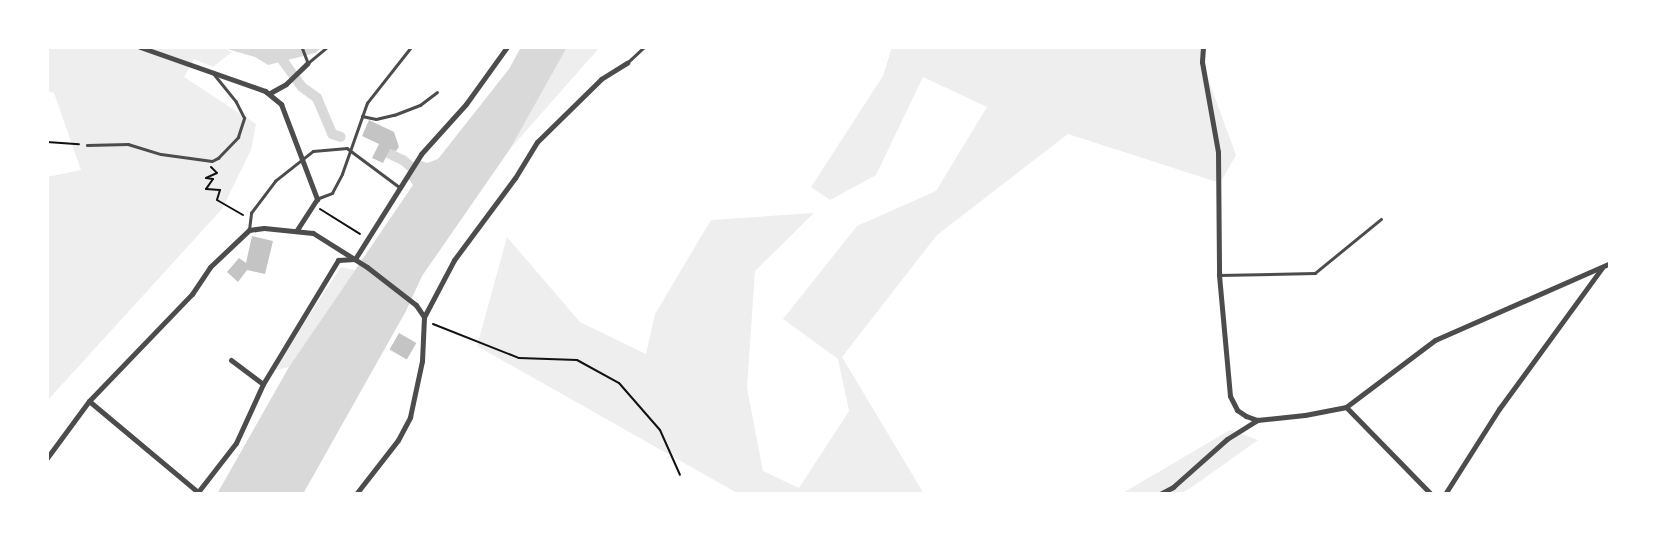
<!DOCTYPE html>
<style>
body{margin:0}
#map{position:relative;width:1657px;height:541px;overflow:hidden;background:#fff;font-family:Arial,sans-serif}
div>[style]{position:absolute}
.green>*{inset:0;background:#eee}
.water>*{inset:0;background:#d9d9d9}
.canal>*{height:10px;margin:-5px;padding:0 5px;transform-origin:5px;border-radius:5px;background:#d9d9d9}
.building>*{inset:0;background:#c4c4c4;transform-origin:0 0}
.path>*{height:2px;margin:-1px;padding:0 1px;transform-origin:1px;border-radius:1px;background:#111}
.service>*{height:2.5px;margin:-1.25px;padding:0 1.25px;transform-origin:1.25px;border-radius:1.25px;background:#4c4c4c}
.minor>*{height:5px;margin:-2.5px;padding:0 2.5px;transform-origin:2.5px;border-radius:2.5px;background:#4c4c4c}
span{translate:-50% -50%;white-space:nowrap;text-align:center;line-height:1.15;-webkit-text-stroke:5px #fff;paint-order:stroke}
.frame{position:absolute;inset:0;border:49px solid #fff;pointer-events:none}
</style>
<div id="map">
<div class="green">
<div style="clip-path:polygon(47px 47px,220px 47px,232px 52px,213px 67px,194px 59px,184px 77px,256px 124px,251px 150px,222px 209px,47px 401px,47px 177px,81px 170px,54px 93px,47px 91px)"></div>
<div style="clip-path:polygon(567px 47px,600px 47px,510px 149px,560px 56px)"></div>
<div style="clip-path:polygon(892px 47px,1201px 47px,1203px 65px,1236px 155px,1220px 183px,1068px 134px,937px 235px,842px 357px,924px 494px,739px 494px,477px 346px,507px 237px,580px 322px,646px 354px,655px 314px,711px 220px,814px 213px,755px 271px,747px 388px,763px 471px,799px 488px,849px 411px,838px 359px,783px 319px,857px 226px,936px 191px,987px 107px,923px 77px,876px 175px,830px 200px,811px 187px,883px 76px)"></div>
<div style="clip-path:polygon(341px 267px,355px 270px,289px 367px,272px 371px)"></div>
<div style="clip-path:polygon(1230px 430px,1258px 440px,1192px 487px,1180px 494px,1121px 494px)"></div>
</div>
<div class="water">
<div style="clip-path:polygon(220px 47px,322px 47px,315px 53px,268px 65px,255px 57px)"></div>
<div style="clip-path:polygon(521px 47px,567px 47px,510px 149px,422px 276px,406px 311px,303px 494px,217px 494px,289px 367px,413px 185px,407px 176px,419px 160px,427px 163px,438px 159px,509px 69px)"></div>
</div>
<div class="canal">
<div style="left:273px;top:47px;width:49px;rotate:54.1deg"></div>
<div style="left:302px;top:87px;width:19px;rotate:36deg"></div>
<div style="left:317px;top:98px;width:39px;rotate:67deg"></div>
<div style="left:332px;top:134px;width:9px;rotate:18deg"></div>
<div style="left:390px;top:154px;width:14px;rotate:25deg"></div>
<div style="left:403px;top:160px;width:21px;rotate:41deg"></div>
</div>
<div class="building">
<div style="clip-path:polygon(369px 120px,394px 132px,399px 147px,396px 151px,390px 149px,383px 163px,372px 158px,379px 144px,362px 136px)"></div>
<div style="clip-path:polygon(252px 236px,273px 241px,265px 274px,247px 270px,238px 282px,227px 272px,239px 258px,246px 263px)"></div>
<div style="left:399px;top:333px;width:20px;height:19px;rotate:30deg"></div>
</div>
<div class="path">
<div style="left:47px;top:142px;width:32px;rotate:4deg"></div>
<div style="left:211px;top:167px;width:8px;rotate:45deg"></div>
<div style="left:217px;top:173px;width:12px;rotate:156deg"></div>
<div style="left:206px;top:178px;width:7px;rotate:8deg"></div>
<div style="left:213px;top:179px;width:12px;rotate:125deg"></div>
<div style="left:206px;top:189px;width:14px;rotate:4deg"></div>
<div style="left:220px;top:190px;width:10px;rotate:107deg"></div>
<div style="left:217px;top:200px;width:30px;rotate:30deg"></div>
<div style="left:320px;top:209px;width:47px;rotate:32deg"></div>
<div style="left:433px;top:324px;width:92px;rotate:21.6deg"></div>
<div style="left:519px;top:358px;width:58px;rotate:2deg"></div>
<div style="left:577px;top:360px;width:48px;rotate:28.7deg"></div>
<div style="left:619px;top:383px;width:62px;rotate:48.9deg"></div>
<div style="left:660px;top:430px;width:49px;rotate:66deg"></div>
</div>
<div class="service">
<div style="left:302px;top:47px;width:17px;rotate:69deg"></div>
<div style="left:308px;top:63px;width:25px;rotate:-40deg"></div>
<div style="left:627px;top:63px;width:23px;rotate:-43deg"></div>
<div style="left:362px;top:116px;width:14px;rotate:12deg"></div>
<div style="left:376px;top:119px;width:18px;rotate:-13deg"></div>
<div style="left:394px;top:115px;width:28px;rotate:-21deg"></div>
<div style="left:420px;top:105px;width:21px;rotate:-37deg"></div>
<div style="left:87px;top:145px;width:41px;rotate:-1.4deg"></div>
<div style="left:128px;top:144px;width:34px;rotate:17deg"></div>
<div style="left:161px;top:154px;width:51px;rotate:7.8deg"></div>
<div style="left:212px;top:161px;width:7px;rotate:-27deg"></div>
<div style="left:218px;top:158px;width:29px;rotate:-46deg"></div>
<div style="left:238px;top:137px;width:20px;rotate:-72deg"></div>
<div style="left:244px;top:118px;width:18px;rotate:-117deg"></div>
<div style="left:236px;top:102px;width:35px;rotate:-129deg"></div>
<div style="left:319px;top:198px;width:14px;rotate:-21deg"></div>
<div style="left:332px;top:193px;width:21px;rotate:-62deg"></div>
<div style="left:342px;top:174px;width:75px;rotate:-70.6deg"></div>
<div style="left:367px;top:103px;width:71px;rotate:-51.8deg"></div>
<div style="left:249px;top:230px;width:17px;rotate:-83deg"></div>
<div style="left:251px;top:213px;width:40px;rotate:-53deg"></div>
<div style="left:275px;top:181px;width:48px;rotate:-38.3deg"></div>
<div style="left:313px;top:151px;width:34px;rotate:-5deg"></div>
<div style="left:347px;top:148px;width:64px;rotate:36.7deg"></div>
<div style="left:1219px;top:275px;width:96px;rotate:-1.2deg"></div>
<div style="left:1315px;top:273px;width:85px;rotate:-39.3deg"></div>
</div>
<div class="minor">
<div style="left:140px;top:47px;width:133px;rotate:19.4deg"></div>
<div style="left:265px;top:91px;width:21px;rotate:39deg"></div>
<div style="left:281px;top:104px;width:102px;rotate:69.2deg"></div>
<div style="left:317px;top:199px;width:38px;rotate:123deg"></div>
<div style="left:1203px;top:47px;width:15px;rotate:94deg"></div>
<div style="left:1202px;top:62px;width:91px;rotate:79.9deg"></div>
<div style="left:1218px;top:152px;width:123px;rotate:89.5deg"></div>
<div style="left:1219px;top:275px;width:121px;rotate:84.8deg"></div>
<div style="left:1230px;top:396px;width:16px;rotate:63deg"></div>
<div style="left:1237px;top:410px;width:11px;rotate:34deg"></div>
<div style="left:1246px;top:416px;width:12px;rotate:20deg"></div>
<div style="left:1257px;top:420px;width:48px;rotate:-5.9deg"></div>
<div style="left:1305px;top:415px;width:42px;rotate:-11deg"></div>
<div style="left:1346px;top:407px;width:111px;rotate:-37deg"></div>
<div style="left:1435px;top:340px;width:191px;rotate:-23.7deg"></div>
<div style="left:270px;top:93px;width:18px;rotate:-29deg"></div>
<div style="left:286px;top:84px;width:30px;rotate:-44deg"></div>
<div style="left:355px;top:259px;width:124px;rotate:-57.8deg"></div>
<div style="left:421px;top:154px;width:67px;rotate:-48deg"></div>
<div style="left:466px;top:104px;width:70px;rotate:-54.3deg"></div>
<div style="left:231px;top:360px;width:40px;rotate:37deg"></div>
<div style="left:89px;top:401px;width:142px;rotate:39.9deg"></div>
<div style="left:198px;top:492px;width:62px;rotate:-52.2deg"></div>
<div style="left:236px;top:443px;width:65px;rotate:-65.4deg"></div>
<div style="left:263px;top:384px;width:145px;rotate:-58.8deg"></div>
<div style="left:338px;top:260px;width:17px;rotate:-3deg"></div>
<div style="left:1346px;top:407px;width:122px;rotate:45.7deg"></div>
<div style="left:47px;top:458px;width:71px;rotate:-53.6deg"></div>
<div style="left:89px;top:401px;width:149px;rotate:-46.1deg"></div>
<div style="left:192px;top:294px;width:32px;rotate:-56deg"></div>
<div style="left:210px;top:267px;width:54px;rotate:-43.5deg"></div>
<div style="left:249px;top:230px;width:15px;rotate:-8deg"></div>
<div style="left:264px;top:228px;width:49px;rotate:5.8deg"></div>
<div style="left:313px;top:233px;width:64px;rotate:32.2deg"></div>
<div style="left:367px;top:267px;width:62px;rotate:37.8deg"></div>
<div style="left:416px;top:305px;width:14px;rotate:56deg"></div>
<div style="left:356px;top:494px;width:68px;rotate:-52.1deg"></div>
<div style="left:398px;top:440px;width:26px;rotate:-62deg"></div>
<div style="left:410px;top:417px;width:57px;rotate:-77.9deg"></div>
<div style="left:422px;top:361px;width:44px;rotate:-87.4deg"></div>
<div style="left:424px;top:317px;width:64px;rotate:-62.2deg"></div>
<div style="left:454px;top:260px;width:102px;rotate:-53.4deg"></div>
<div style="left:515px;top:178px;width:42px;rotate:-58.6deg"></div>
<div style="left:537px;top:142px;width:90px;rotate:-44.5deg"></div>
<div style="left:601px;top:79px;width:31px;rotate:-32deg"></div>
<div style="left:1160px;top:494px;width:15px;rotate:-28deg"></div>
<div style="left:1173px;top:487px;width:72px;rotate:-41.6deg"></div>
<div style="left:1227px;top:439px;width:36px;rotate:-32deg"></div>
<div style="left:1445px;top:494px;width:101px;rotate:-57.6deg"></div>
<div style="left:1499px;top:409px;width:175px;rotate:-53.9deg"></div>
</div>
<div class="frame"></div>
</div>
